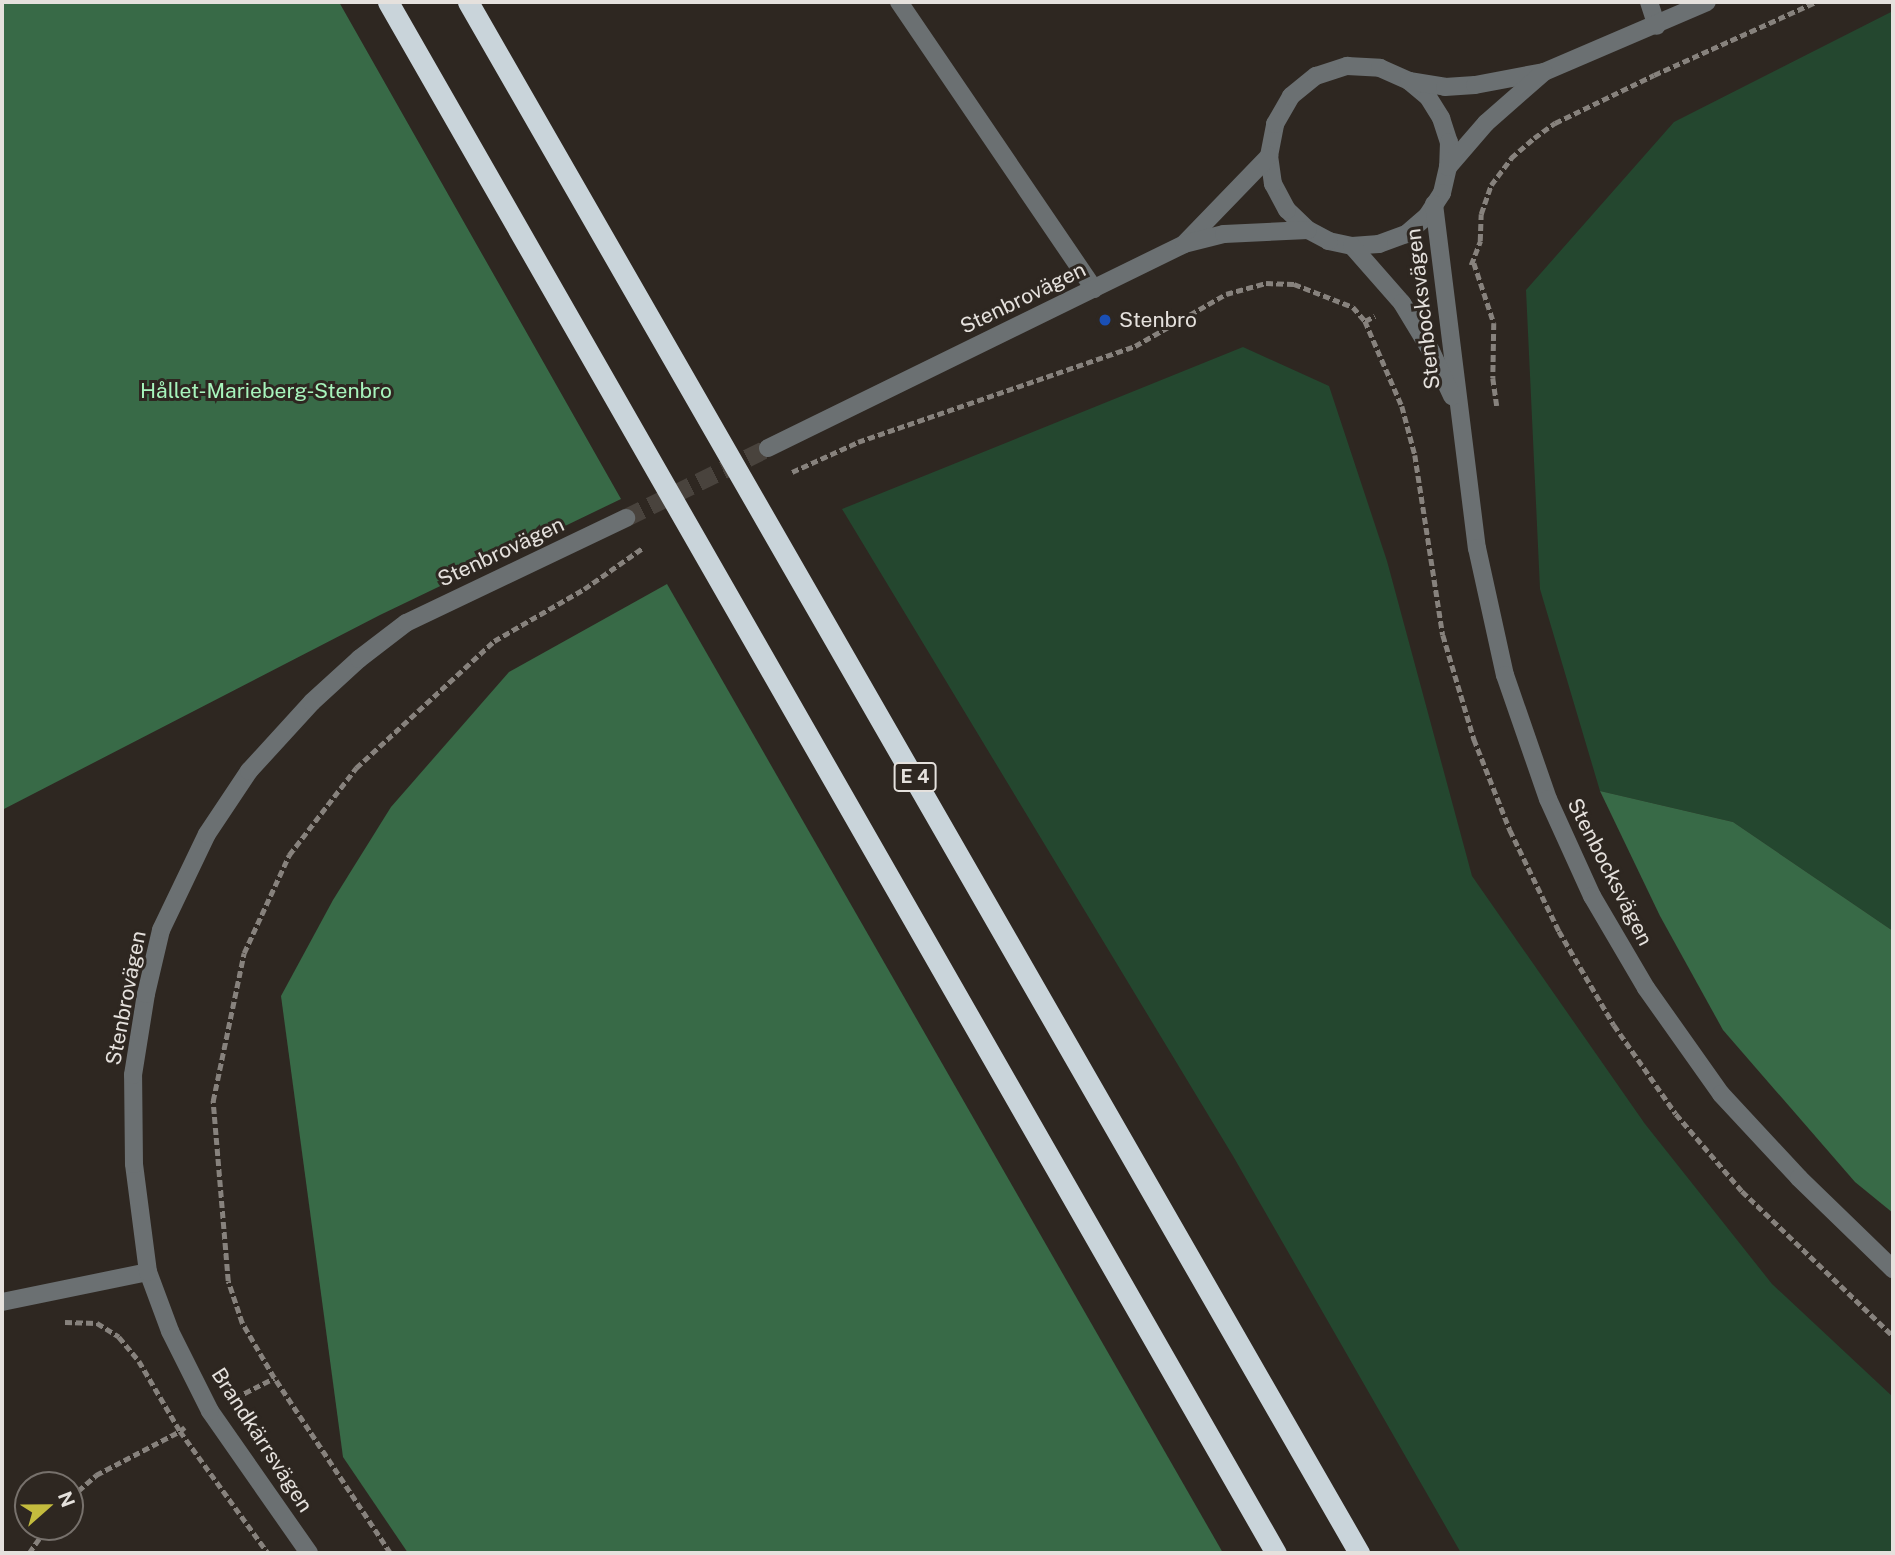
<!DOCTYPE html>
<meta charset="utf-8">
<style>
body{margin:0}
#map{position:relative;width:1895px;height:1555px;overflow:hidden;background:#2e2721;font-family:"Public Sans",sans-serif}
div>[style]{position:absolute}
.green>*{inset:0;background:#24472f}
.forest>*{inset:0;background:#386a47}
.minor-tunnel>*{height:18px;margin-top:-9px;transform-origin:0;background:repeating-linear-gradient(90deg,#49433d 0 18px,transparent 0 27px)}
.path>*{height:4.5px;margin-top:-2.25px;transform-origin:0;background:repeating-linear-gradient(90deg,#87827d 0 7px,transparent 0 10.5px)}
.minor>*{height:18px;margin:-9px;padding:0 9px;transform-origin:9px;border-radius:9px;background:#6b7072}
.highway>*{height:21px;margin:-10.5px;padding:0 10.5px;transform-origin:10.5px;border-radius:10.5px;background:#c9d4da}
.dots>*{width:19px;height:19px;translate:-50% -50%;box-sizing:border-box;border:4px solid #2e2721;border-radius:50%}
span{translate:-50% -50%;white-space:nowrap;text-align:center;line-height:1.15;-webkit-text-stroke:6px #2e2721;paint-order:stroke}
.shield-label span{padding:2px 5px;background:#2e2721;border:2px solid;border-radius:5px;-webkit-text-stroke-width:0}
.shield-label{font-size:19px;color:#e5e1dd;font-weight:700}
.street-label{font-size:21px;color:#e5e1dd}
.poi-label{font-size:21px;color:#e5e1dd}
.left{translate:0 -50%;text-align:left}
.park-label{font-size:21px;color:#a7f4bc}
.frame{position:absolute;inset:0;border:4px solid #e5e1dd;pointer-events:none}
.north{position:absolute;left:14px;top:1471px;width:70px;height:70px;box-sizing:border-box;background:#2e2721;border:2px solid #77716c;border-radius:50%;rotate:69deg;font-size:19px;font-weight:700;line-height:28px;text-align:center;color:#e5e1dd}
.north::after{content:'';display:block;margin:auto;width:24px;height:32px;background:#c4bc3e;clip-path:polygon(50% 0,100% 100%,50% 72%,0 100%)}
</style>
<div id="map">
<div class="green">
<div style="clip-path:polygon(1893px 11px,1893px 931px,1733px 822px,1600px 791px,1540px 589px,1526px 290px,1674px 122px)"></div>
<div style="clip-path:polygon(1243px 347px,1329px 386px,1387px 561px,1472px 876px,1645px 1124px,1772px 1284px,1893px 1397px,1893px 1553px,1461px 1553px,1233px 1156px,842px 509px)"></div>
</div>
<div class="forest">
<div style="clip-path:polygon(2px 2px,339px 2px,621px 499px,380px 615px,2px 810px)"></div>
<div style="clip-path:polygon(667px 584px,1223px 1553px,408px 1553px,343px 1457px,281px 996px,333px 900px,391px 807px,509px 672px)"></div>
<div style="clip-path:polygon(1600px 791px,1733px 822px,1893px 931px,1893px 1213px,1855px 1182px,1723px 1030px,1660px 916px)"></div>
</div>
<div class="minor-tunnel">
<div style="left:626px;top:518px;width:158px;rotate:-26.2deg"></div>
</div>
<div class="path">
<div style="left:1474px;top:263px;width:63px;rotate:71.6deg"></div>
<div style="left:1494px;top:323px;width:55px;rotate:91deg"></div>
<div style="left:1493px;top:378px;width:28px;rotate:82deg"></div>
<div style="left:1471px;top:265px;width:26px;rotate:-69deg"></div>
<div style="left:1480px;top:241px;width:27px;rotate:-88deg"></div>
<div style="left:1481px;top:214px;width:31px;rotate:-71deg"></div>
<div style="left:1491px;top:185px;width:34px;rotate:-53deg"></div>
<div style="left:1511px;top:158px;width:30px;rotate:-41deg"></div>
<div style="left:1534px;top:138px;width:26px;rotate:-36deg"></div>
<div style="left:1555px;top:123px;width:110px;rotate:-25.9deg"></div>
<div style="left:1654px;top:75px;width:178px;rotate:-24.3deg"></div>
<div style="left:1365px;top:321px;width:93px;rotate:66.5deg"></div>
<div style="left:1402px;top:406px;width:51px;rotate:75.1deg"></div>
<div style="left:1415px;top:455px;width:182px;rotate:81.2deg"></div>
<div style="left:1443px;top:635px;width:109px;rotate:73.4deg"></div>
<div style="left:1474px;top:739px;width:98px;rotate:68.4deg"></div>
<div style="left:1510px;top:830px;width:112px;rotate:64.1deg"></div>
<div style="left:1559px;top:931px;width:109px;rotate:59.7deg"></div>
<div style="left:1614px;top:1025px;width:108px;rotate:55.1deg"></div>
<div style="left:1676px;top:1114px;width:101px;rotate:49.4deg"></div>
<div style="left:1742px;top:1191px;width:209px;rotate:43.8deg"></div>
<div style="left:792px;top:472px;width:72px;rotate:-24.4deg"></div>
<div style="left:858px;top:442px;width:293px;rotate:-19.1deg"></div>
<div style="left:1135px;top:346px;width:105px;rotate:-29.7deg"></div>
<div style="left:1226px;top:294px;width:41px;rotate:-15.4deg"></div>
<div style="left:1266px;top:283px;width:28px;rotate:2deg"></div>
<div style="left:1294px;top:284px;width:63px;rotate:21.3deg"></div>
<div style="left:1353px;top:307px;width:18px;rotate:49deg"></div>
<div style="left:1365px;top:321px;width:11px;rotate:-27deg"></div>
<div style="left:65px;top:1322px;width:32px;rotate:2deg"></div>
<div style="left:97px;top:1323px;width:26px;rotate:32deg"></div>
<div style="left:119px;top:1337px;width:31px;rotate:50deg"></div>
<div style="left:139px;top:1361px;width:81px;rotate:59.6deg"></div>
<div style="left:180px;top:1431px;width:6px;rotate:-39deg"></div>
<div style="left:235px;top:1398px;width:44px;rotate:-27.1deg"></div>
<div style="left:70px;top:1498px;width:35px;rotate:-41deg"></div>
<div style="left:96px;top:1475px;width:95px;rotate:-27.6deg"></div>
<div style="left:180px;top:1431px;width:150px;rotate:54.2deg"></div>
<div style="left:29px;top:1553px;width:32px;rotate:-55deg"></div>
<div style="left:390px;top:1553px;width:210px;rotate:-123.5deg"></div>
<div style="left:274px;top:1378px;width:64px;rotate:-120.2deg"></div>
<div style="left:242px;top:1323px;width:44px;rotate:-108.4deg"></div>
<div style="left:228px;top:1281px;width:181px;rotate:-94.8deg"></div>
<div style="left:213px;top:1101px;width:151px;rotate:-78.2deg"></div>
<div style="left:244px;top:953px;width:108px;rotate:-65.3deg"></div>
<div style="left:289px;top:855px;width:110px;rotate:-52.4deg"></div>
<div style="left:356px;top:768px;width:188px;rotate:-42.6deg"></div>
<div style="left:494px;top:641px;width:104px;rotate:-30deg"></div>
<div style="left:584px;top:589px;width:73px;rotate:-35deg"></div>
</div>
<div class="minor">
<div style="left:899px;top:2px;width:347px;rotate:55.8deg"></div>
<div style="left:1649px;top:2px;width:25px;rotate:72deg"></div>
<div style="left:1409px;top:81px;width:25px;rotate:40deg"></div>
<div style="left:1428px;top:97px;width:25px;rotate:58deg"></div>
<div style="left:1441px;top:118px;width:25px;rotate:72deg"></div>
<div style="left:1449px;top:142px;width:25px;rotate:92deg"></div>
<div style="left:1448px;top:167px;width:27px;rotate:103deg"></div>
<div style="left:1442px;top:193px;width:27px;rotate:123deg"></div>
<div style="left:1427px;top:216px;width:28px;rotate:139deg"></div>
<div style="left:1406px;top:234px;width:29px;rotate:160deg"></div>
<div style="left:1379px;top:244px;width:27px;rotate:176deg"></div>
<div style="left:1352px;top:246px;width:24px;rotate:-168deg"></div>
<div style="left:1329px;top:241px;width:24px;rotate:-152deg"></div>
<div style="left:1308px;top:230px;width:29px;rotate:-136deg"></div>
<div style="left:1287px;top:210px;width:30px;rotate:-118deg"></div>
<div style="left:1273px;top:184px;width:28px;rotate:-98deg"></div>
<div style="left:1269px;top:156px;width:33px;rotate:-79deg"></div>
<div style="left:1275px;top:124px;width:32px;rotate:-60deg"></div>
<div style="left:1291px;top:96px;width:32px;rotate:-39deg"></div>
<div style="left:1316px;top:76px;width:33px;rotate:-18deg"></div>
<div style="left:1347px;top:66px;width:33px;rotate:3deg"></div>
<div style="left:1380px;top:68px;width:32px;rotate:24deg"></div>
<div style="left:1409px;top:81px;width:36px;rotate:9deg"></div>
<div style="left:1445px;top:87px;width:30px;rotate:-4deg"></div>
<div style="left:1475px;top:85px;width:70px;rotate:-10.7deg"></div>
<div style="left:1544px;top:72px;width:177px;rotate:-23.2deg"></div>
<div style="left:1448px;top:167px;width:58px;rotate:-49.2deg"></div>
<div style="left:1486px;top:123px;width:77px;rotate:-41.3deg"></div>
<div style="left:1434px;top:204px;width:347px;rotate:82.9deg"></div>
<div style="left:1477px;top:548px;width:130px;rotate:77.6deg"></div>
<div style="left:1505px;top:675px;width:131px;rotate:70.9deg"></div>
<div style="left:1548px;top:799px;width:107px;rotate:65.6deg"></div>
<div style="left:1592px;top:896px;width:107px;rotate:59.6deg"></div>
<div style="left:1646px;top:988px;width:130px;rotate:54.7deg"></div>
<div style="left:1721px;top:1094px;width:115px;rotate:47.1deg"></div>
<div style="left:1799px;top:1178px;width:131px;rotate:44.1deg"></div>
<div style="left:1186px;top:242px;width:120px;rotate:-46deg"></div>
<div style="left:1352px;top:246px;width:76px;rotate:48.7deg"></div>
<div style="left:1402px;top:303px;width:56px;rotate:58.9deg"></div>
<div style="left:1431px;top:351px;width:50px;rotate:65deg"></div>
<div style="left:768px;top:448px;width:463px;rotate:-26.1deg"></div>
<div style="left:1184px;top:244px;width:41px;rotate:-14deg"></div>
<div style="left:1224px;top:234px;width:84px;rotate:-2.7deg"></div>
<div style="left:2px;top:1302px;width:149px;rotate:-11.6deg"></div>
<div style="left:309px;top:1553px;width:173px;rotate:-124.9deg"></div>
<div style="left:210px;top:1411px;width:89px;rotate:-116.6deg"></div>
<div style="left:170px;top:1331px;width:63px;rotate:-110.4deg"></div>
<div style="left:148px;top:1272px;width:109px;rotate:-97.4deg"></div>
<div style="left:134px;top:1164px;width:89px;rotate:-90.6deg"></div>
<div style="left:133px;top:1075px;width:82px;rotate:-80.9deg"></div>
<div style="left:146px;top:994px;width:66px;rotate:-76.8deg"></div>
<div style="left:161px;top:930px;width:106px;rotate:-64.4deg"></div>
<div style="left:207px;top:834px;width:76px;rotate:-56.3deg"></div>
<div style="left:249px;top:771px;width:93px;rotate:-47.6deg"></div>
<div style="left:312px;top:702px;width:64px;rotate:-42.5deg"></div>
<div style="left:359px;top:659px;width:59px;rotate:-37.5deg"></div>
<div style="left:406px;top:623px;width:244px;rotate:-25.5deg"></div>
</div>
<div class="highway">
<div style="left:388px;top:2px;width:1787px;rotate:60.21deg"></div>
<div style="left:468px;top:2px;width:1789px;rotate:60.12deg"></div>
</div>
<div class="dots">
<div style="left:1105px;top:320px;background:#1a4fb4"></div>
</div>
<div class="shield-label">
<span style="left:915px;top:777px">E 4</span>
</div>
<div class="street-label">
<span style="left:1023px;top:298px;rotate:-26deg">Stenbrovägen</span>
<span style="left:1423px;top:309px;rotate:-97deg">Stenbocksvägen</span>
<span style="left:501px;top:552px;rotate:-25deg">Stenbrovägen</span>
<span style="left:1610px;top:872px;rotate:63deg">Stenbocksvägen</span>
<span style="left:126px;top:998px;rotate:-79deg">Stenbrovägen</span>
<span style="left:262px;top:1440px;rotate:57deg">Brandkärrsvägen</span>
</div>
<div class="poi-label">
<span class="left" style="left:1119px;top:320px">Stenbro</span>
</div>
<div class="park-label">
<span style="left:266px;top:391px">Hållet-Marieberg-Stenbro</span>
</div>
<div class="frame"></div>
<div class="north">N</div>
</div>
